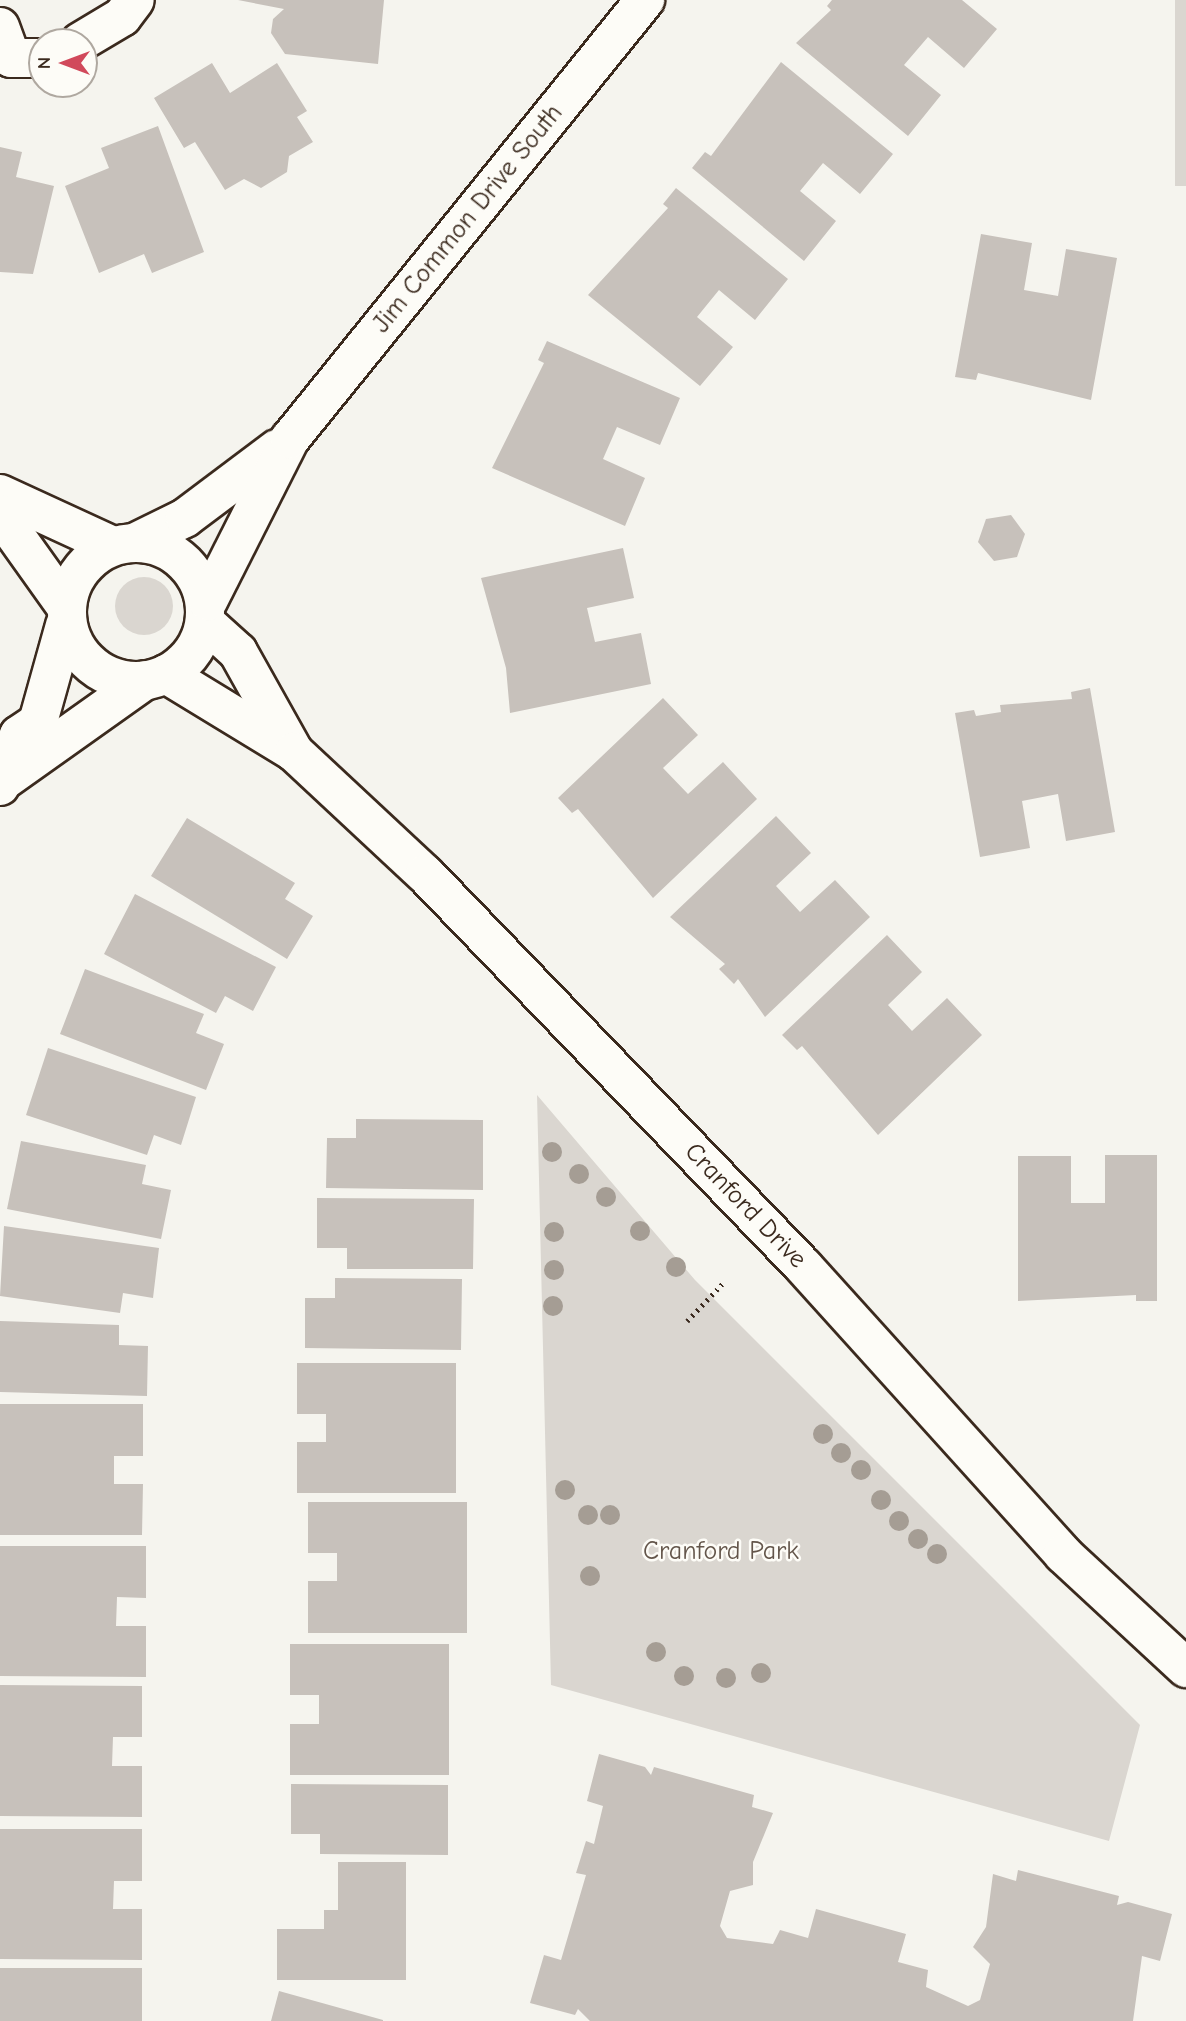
<!DOCTYPE html>
<style>
body{margin:0}
#map{position:relative;width:1186px;height:2021px;overflow:hidden;background:#f5f4ee;font-family:"Comic Neue",sans-serif}
div>[style]{position:absolute}
.green>*{inset:0;background:#dad6d0;transform-origin:0 0}
.round{border-radius:50%}
.building>*{inset:0;background:#c7c1bb;transform-origin:0 0}
.path>*{height:4.5px;margin-top:-2.25px;transform-origin:0;background:repeating-linear-gradient(90deg,#3b2a1e 0 2px,transparent 0 7px)}
.roads{filter:drop-shadow(2px 0 #3b2a1e) drop-shadow(-2px 0 #3b2a1e) drop-shadow(0 2px #3b2a1e) drop-shadow(0 -2px #3b2a1e)}
.street>*{height:38px;margin:-19px;padding:0 19px;transform-origin:19px;border-radius:19px;background:#fdfcf7}
.secondary>*{height:38px;margin:-19px;padding:0 19px;transform-origin:19px;border-radius:19px;background:#fdfcf7}
.secondary>.ring{margin:-19px;padding:0;box-sizing:content-box;background:none;border:38px solid #fdfcf7;border-radius:50%}
.trees>*{width:20px;height:20px;margin:-10px;border-radius:50%;background:#a59d94}
span{translate:-50% -50%;white-space:nowrap;text-align:center;line-height:1.15;-webkit-text-stroke:5px #fdfcf7;paint-order:stroke}
.street-label{font-size:26px;color:#3b2a1e}
.park-label{font-size:26px;color:#63554a}
.north{position:absolute;left:28px;top:28px;width:70px;height:70px;box-sizing:border-box;background:#fdfcf7;border:2px solid #afa8a0;border-radius:50%;rotate:270deg;font-size:19px;font-weight:700;line-height:28px;text-align:center;color:#3b2a1e}
.north::after{content:'';display:block;margin:auto;width:24px;height:32px;background:#d1495b;clip-path:polygon(50% 0,100% 100%,50% 72%,0 100%)}
</style>
<div id="map">
<div class="green">
<div style="left:1175px;top:0;width:11px;height:186px"></div>
<div class="round" style="left:115px;top:577px;width:58px;height:58px"></div>
<div style="clip-path:polygon(537px 1095px,695px 1280px,1140px 1725px,1109px 1841px,551px 1685px)"></div>
</div>
<div class="building">
<div style="clip-path:polygon(238px 0,384px 0,378px 64px,285px 54px,271px 33px,273px 19px,284px 9px)"></div>
<div style="clip-path:polygon(832px 0,962px 0,997px 29px,964px 68px,928px 37px,904px 65px,941px 95px,908px 136px,796px 43px,831px 10px,827px 6px)"></div>
<div style="clip-path:polygon(781px 62px,893px 154px,860px 194px,823px 163px,800px 191px,836px 221px,804px 261px,692px 168px,705px 152px,711px 156px)"></div>
<div style="clip-path:polygon(212px 63px,230px 93px,277px 63px,307px 111px,297px 117px,313px 142px,289px 156px,287px 172px,261px 188px,244px 179px,225px 190px,195px 142px,184px 148px,154px 98px)"></div>
<div style="clip-path:polygon(158px 126px,204px 252px,152px 273px,144px 254px,99px 273px,65px 186px,109px 168px,101px 148px)"></div>
<div style="clip-path:polygon(0 147px,22px 152px,16px 177px,54px 186px,33px 274px,0 272px)"></div>
<div style="clip-path:polygon(676px 188px,788px 279px,755px 320px,719px 290px,697px 317px,733px 347px,700px 386px,588px 295px,668px 208px,663px 204px)"></div>
<div style="clip-path:polygon(981px 234px,1032px 243px,1024px 290px,1058px 296px,1066px 249px,1117px 258px,1091px 400px,978px 373px,976px 380px,955px 377px)"></div>
<div style="clip-path:polygon(547px 341px,680px 398px,660px 445px,617px 427px,603px 459px,645px 478px,625px 526px,492px 468px,544px 363px,538px 360px)"></div>
<div style="clip-path:polygon(1011px 515px,1025px 534px,1017px 557px,994px 561px,978px 542px,986px 519px)"></div>
<div style="clip-path:polygon(623px 548px,634px 598px,587px 608px,595px 642px,641px 633px,651px 684px,510px 713px,506px 668px,481px 578px)"></div>
<div style="clip-path:polygon(1090px 688px,1115px 832px,1066px 841px,1058px 794px,1022px 801px,1030px 848px,980px 857px,955px 713px,974px 710px,976px 716px,1001px 712px,1000px 705px,1072px 699px,1071px 692px)"></div>
<div style="clip-path:polygon(663px 698px,698px 735px,663px 768px,688px 794px,723px 762px,757px 799px,653px 898px,578px 809px,572px 813px,558px 798px)"></div>
<div style="clip-path:polygon(776px 816px,811px 853px,776px 886px,800px 912px,835px 880px,870px 917px,765px 1017px,738px 979px,734px 984px,719px 969px,725px 964px,670px 917px)"></div>
<div style="clip-path:polygon(187px 818px,295px 883px,285px 899px,313px 916px,287px 959px,151px 876px)"></div>
<div style="clip-path:polygon(135px 894px,276px 967px,253px 1011px,225px 996px,216px 1013px,104px 954px)"></div>
<div style="clip-path:polygon(887px 935px,922px 972px,888px 1005px,912px 1031px,947px 998px,982px 1035px,878px 1135px,802px 1046px,797px 1050px,782px 1035px)"></div>
<div style="clip-path:polygon(85px 969px,204px 1014px,196px 1033px,224px 1044px,206px 1090px,60px 1034px)"></div>
<div style="clip-path:polygon(48px 1048px,196px 1097px,181px 1145px,154px 1135px,147px 1155px,26px 1115px)"></div>
<div style="clip-path:polygon(356px 1119px,483px 1120px,483px 1190px,326px 1188px,327px 1138px,356px 1138px)"></div>
<div style="clip-path:polygon(21px 1141px,146px 1165px,142px 1184px,171px 1190px,161px 1239px,7px 1209px)"></div>
<div style="clip-path:polygon(1105px 1155px,1157px 1155px,1157px 1301px,1136px 1301px,1136px 1295px,1018px 1301px,1018px 1156px,1071px 1156px,1071px 1203px,1105px 1203px)"></div>
<div style="clip-path:polygon(317px 1198px,474px 1199px,473px 1269px,347px 1269px,347px 1248px,317px 1248px)"></div>
<div style="clip-path:polygon(4px 1226px,159px 1248px,153px 1298px,123px 1293px,120px 1313px,0 1296px)"></div>
<div style="clip-path:polygon(335px 1278px,462px 1279px,461px 1350px,305px 1348px,305px 1298px,335px 1298px)"></div>
<div style="clip-path:polygon(0 1321px,119px 1325px,119px 1345px,148px 1346px,147px 1396px,0 1392px)"></div>
<div style="clip-path:polygon(297px 1363px,456px 1363px,456px 1493px,297px 1493px,297px 1442px,326px 1442px,326px 1414px,297px 1414px)"></div>
<div style="clip-path:polygon(0 1404px,143px 1404px,143px 1456px,114px 1456px,114px 1484px,143px 1484px,142px 1535px,0 1535px)"></div>
<div style="clip-path:polygon(308px 1502px,467px 1502px,467px 1633px,308px 1633px,308px 1581px,337px 1581px,337px 1553px,308px 1553px)"></div>
<div style="clip-path:polygon(0 1546px,146px 1546px,146px 1598px,117px 1597px,116px 1626px,146px 1626px,146px 1677px,0 1676px)"></div>
<div style="clip-path:polygon(290px 1644px,449px 1644px,449px 1775px,290px 1775px,290px 1724px,319px 1724px,319px 1695px,290px 1695px)"></div>
<div style="clip-path:polygon(0 1685px,142px 1686px,142px 1737px,113px 1737px,112px 1766px,142px 1766px,142px 1817px,0 1816px)"></div>
<div style="clip-path:polygon(599px 1754px,645px 1767px,651px 1775px,654px 1767px,754px 1795px,752px 1807px,773px 1813px,753px 1862px,753px 1885px,730px 1891px,720px 1926px,727px 1938px,773px 1944px,780px 1930px,808px 1938px,816px 1909px,906px 1934px,898px 1962px,928px 1970px,926px 1987px,968px 2006px,980px 2000px,990px 1964px,973px 1947px,986px 1927px,993px 1874px,1016px 1881px,1018px 1870px,1119px 1896px,1117px 1905px,1128px 1902px,1172px 1914px,1160px 1961px,1142px 1956px,1133px 2021px,590px 2021px,578px 2009px,575px 2015px,530px 2003px,544px 1955px,561px 1960px,586px 1875px,576px 1873px,586px 1841px,594px 1844px,603px 1806px,587px 1801px)"></div>
<div style="clip-path:polygon(291px 1784px,448px 1785px,448px 1855px,320px 1854px,320px 1834px,291px 1834px)"></div>
<div style="clip-path:polygon(0 1829px,142px 1829px,142px 1881px,114px 1881px,113px 1909px,142px 1909px,142px 1960px,0 1959px)"></div>
<div style="clip-path:polygon(338px 1862px,406px 1862px,406px 1980px,277px 1980px,277px 1929px,324px 1929px,324px 1910px,338px 1910px)"></div>
<div style="left:0;top:1968px;width:142px;height:53px"></div>
<div style="clip-path:polygon(279px 1991px,383px 2020px,383px 2021px,271px 2021px)"></div>
</div>
<div class="path">
<div style="left:687px;top:1321px;width:54px;rotate:-46.5deg"></div>
</div>
<div class="roads">
<div class="street">
<div style="left:0;top:27px;width:33px;rotate:70deg"></div>
<div style="left:11px;top:58px;width:31px"></div>
<div style="left:80px;top:42px;width:49px;rotate:-30.8deg"></div>
<div style="left:122px;top:17px;width:21px;rotate:-53deg"></div>
<div style="left:206px;top:623px;width:43px;rotate:42.2deg"></div>
<div style="left:238px;top:652px;width:115px;rotate:60.8deg"></div>
<div style="left:166px;top:674px;width:150px;rotate:31.4deg"></div>
<div style="left:294px;top:752px;width:179px;rotate:43deg"></div>
<div style="left:425px;top:874px;width:546px;rotate:46.04deg"></div>
<div style="left:804px;top:1267px;width:387px;rotate:47.9deg"></div>
<div style="left:1063px;top:1554px;width:168px;rotate:42.8deg"></div>
</div>
<div class="secondary">
<div style="left:0;top:494px;width:122px;rotate:24.7deg"></div>
<div style="left:0;top:514px;width:112px;rotate:54.5deg"></div>
<div style="left:136px;top:542px;width:55px;rotate:-26.1deg"></div>
<div style="left:185px;top:518px;width:115px;rotate:-36.9deg"></div>
<div class="ring" style="left:67px;top:543px;width:100px;height:100px"></div>
<div style="left:208px;top:601px;width:182px;rotate:-63.2deg"></div>
<div style="left:290px;top:439px;width:565px;rotate:-51.04deg"></div>
<div style="left:3px;top:781px;width:174px;rotate:-35.4deg"></div>
<div style="left:0;top:786px;width:54px;rotate:-69.6deg"></div>
<div style="left:19px;top:735px;width:23px;rotate:-34deg"></div>
<div style="left:38px;top:722px;width:101px;rotate:-74.4deg"></div>
</div>
</div>
<div class="trees">
<div style="left:552px;top:1152px"></div>
<div style="left:579px;top:1174px"></div>
<div style="left:606px;top:1197px"></div>
<div style="left:640px;top:1231px"></div>
<div style="left:554px;top:1232px"></div>
<div style="left:676px;top:1267px"></div>
<div style="left:554px;top:1270px"></div>
<div style="left:553px;top:1306px"></div>
<div style="left:823px;top:1434px"></div>
<div style="left:841px;top:1453px"></div>
<div style="left:861px;top:1470px"></div>
<div style="left:565px;top:1490px"></div>
<div style="left:881px;top:1500px"></div>
<div style="left:588px;top:1515px"></div>
<div style="left:610px;top:1515px"></div>
<div style="left:899px;top:1521px"></div>
<div style="left:918px;top:1539px"></div>
<div style="left:937px;top:1554px"></div>
<div style="left:590px;top:1576px"></div>
<div style="left:656px;top:1652px"></div>
<div style="left:761px;top:1673px"></div>
<div style="left:684px;top:1676px"></div>
<div style="left:726px;top:1678px"></div>
</div>
<div class="street-label">
<span style="left:468px;top:219px;rotate:-51deg">Jim Common Drive South</span>
<span style="left:745px;top:1206px;rotate:46deg">Cranford Drive</span>
</div>
<div class="park-label">
<span style="left:721px;top:1552px">Cranford Park</span>
</div>
<div class="north">N</div>
</div>
